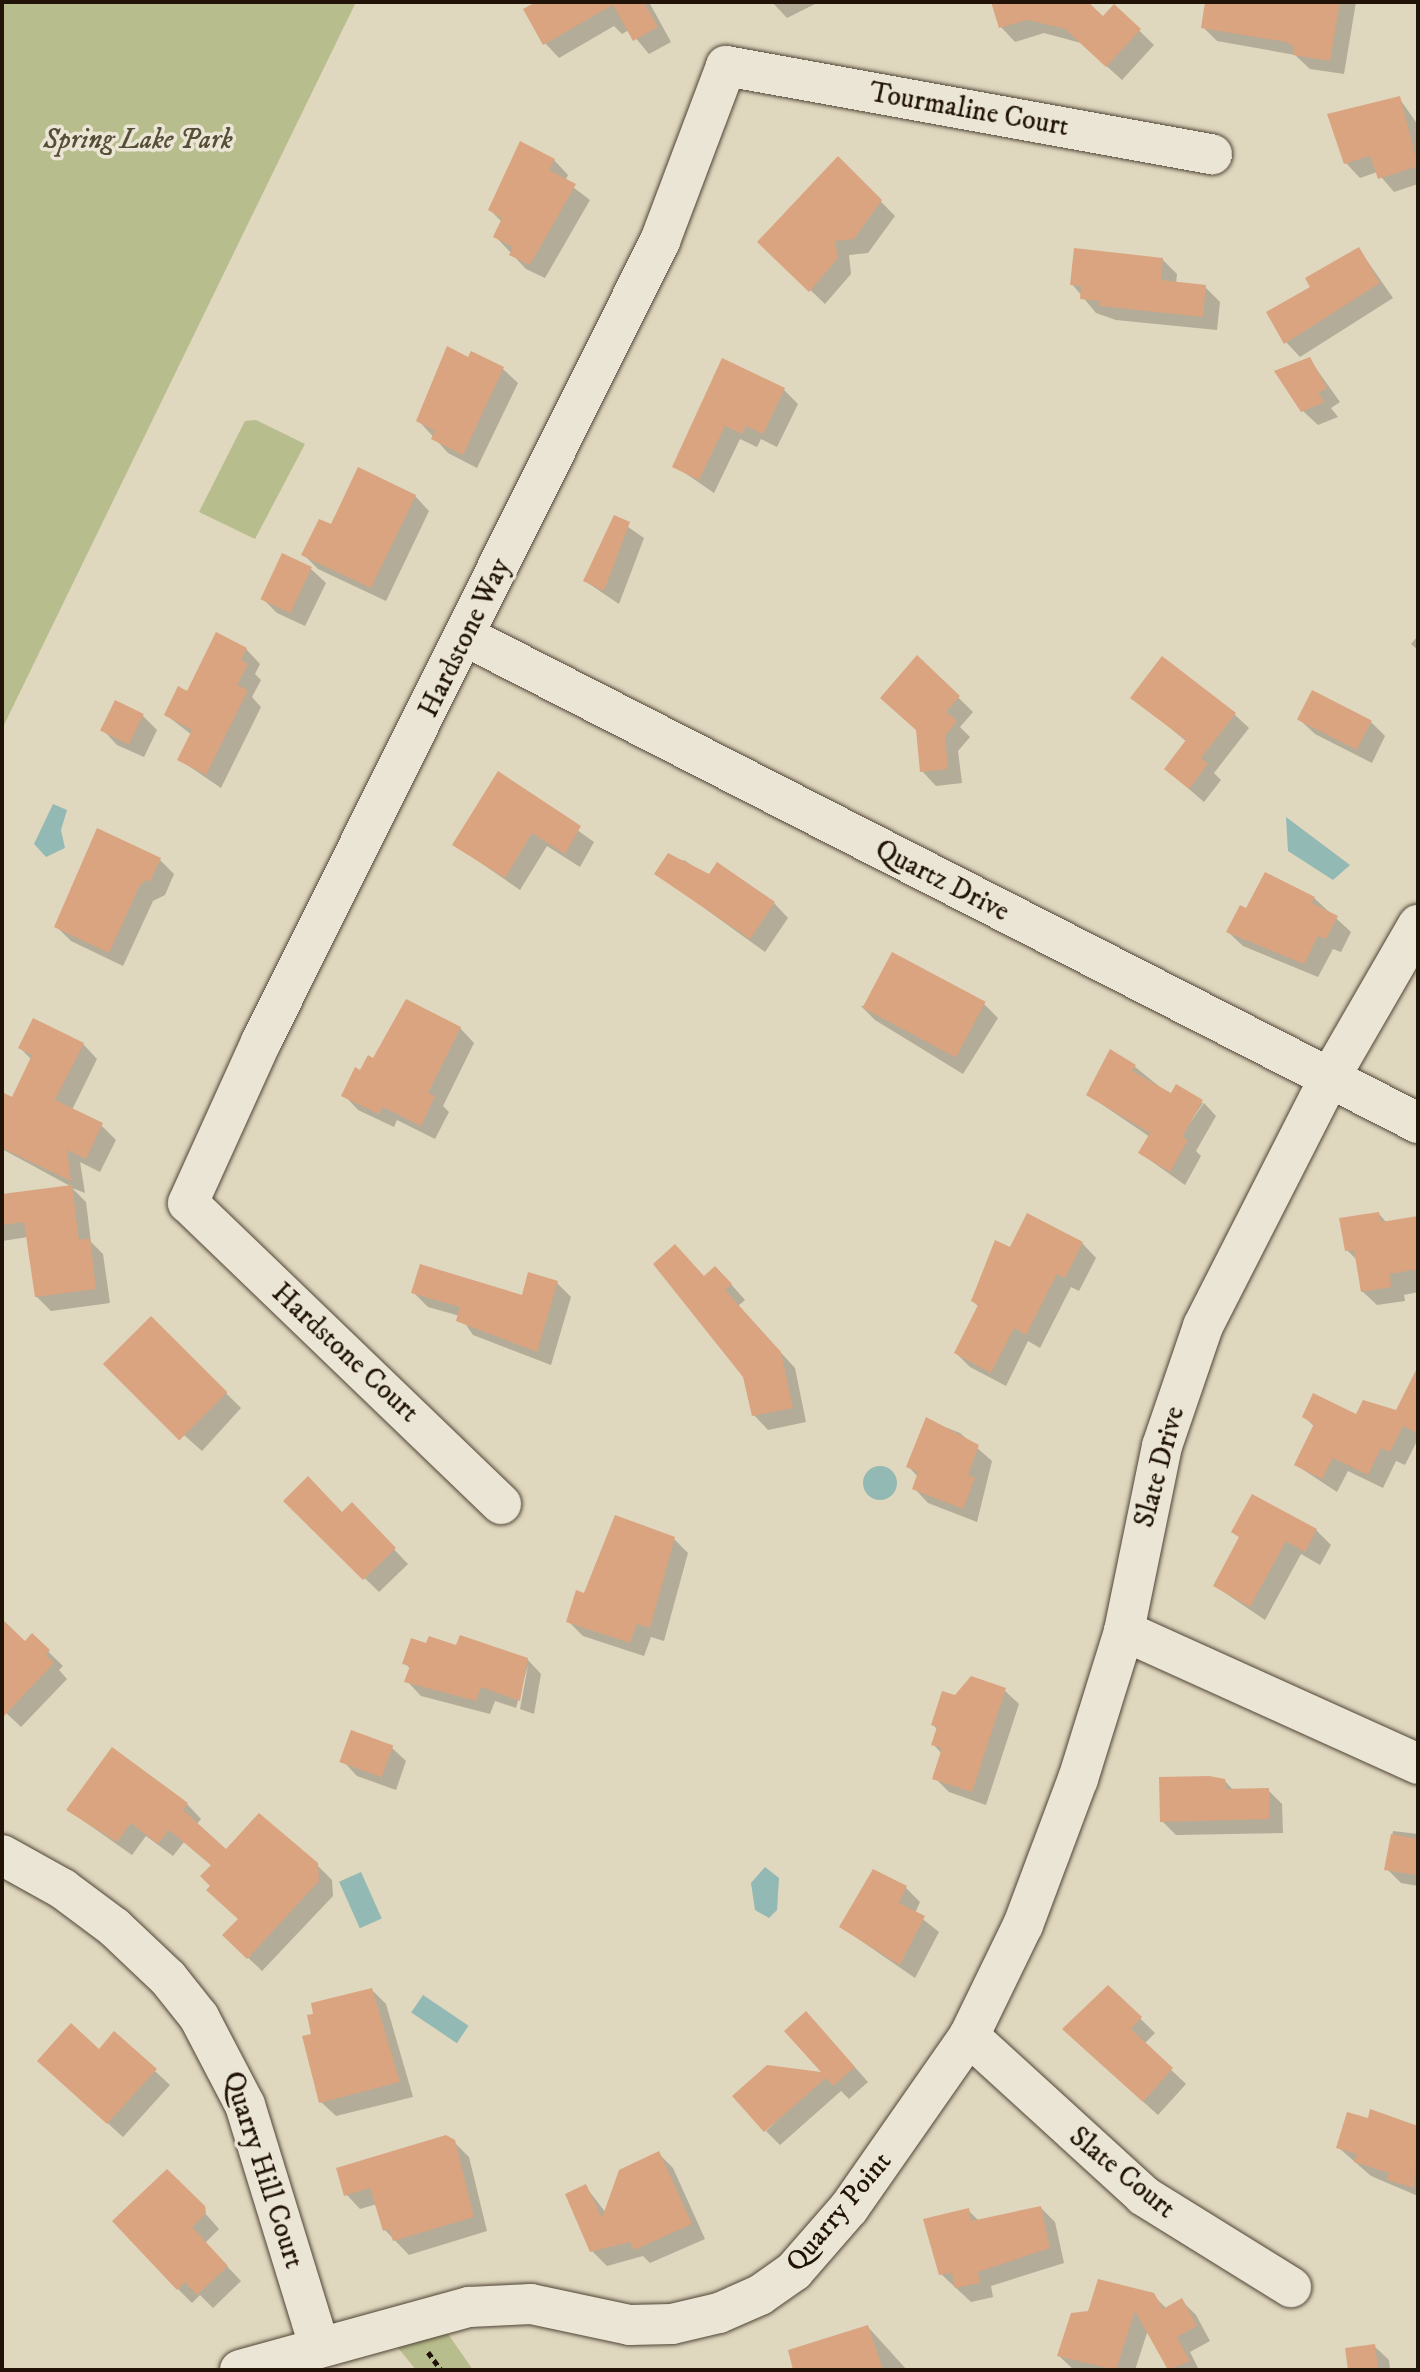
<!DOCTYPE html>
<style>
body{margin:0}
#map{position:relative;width:1420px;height:2372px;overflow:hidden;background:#dfd7be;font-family:"IM FELL DW Pica",serif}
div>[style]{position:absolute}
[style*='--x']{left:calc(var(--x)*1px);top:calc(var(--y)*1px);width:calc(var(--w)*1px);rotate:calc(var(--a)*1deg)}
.green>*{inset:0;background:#b8bd8d}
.water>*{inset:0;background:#93b9b4;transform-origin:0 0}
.round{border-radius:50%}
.shadow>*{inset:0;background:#0003}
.building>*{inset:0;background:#daa481;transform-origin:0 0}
.path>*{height:5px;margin-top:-2.5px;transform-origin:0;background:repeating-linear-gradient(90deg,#221308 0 6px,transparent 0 10px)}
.roads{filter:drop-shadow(0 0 2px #514436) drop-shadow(0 0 2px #514436)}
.minor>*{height:40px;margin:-20px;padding:0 20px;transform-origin:20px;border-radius:20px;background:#eae5d5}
span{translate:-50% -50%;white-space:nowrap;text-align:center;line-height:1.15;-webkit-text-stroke:7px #eae5d5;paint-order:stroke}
.street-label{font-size:28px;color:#221308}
.park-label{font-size:28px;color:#564e37;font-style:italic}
.frame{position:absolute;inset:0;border:4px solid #221308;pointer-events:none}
</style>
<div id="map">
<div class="green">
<i style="clip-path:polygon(2px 2px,356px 2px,2px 729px)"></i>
<i style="clip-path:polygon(256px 420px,305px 444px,255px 539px,199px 512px,245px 421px)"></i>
<i style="clip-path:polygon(446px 2331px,473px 2370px,416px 2370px,395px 2344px)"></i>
</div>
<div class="water">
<i style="clip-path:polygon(53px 804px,67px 810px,61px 830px,65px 848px,46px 857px,34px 844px)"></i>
<i style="clip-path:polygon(1286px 817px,1350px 865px,1333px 880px,1288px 851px)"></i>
<i class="round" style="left:863px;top:1466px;width:34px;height:34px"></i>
<i style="clip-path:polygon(765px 1867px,779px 1878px,777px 1910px,769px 1918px,755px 1910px,751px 1883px)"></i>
<i style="left:361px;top:1872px;width:51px;height:24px;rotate:66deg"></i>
<i style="left:423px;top:1995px;width:55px;height:21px;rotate:34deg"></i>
</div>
<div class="shadow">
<i style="clip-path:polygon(539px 2px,649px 2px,671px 42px,649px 54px,629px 30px,622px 34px,614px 26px,559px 58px,545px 43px)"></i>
<i style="clip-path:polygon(772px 2px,819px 2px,787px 18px)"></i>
<i style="clip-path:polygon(1013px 2px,1082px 2px,1103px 19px,1115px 7px,1154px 45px,1122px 80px,1081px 43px,1044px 33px,1015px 42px,1001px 27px)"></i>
<i style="clip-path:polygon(1207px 2px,1356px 2px,1344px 74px,1310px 69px,1295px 55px,1217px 41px,1203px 27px)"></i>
<i style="clip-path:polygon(1399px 98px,1418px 125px,1418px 184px,1394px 192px,1377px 172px,1360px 178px,1346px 163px,1330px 115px)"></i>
<i style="clip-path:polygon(838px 158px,895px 216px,868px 253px,849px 255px,851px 274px,825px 304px,760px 242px)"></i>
<i style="clip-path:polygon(554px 160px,568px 175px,565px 181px,590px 200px,545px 278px,526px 269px,495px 236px,502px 222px,490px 210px)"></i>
<i style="clip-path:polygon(1359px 249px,1393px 298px,1300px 357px,1286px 342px,1313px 288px)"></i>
<i style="clip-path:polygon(1162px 259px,1177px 274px,1176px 284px,1205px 287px,1220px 302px,1217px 330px,1116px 320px,1096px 313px,1072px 284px)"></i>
<i style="clip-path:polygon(469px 360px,503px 369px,518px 383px,477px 468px,448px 453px,418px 420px)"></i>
<i style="clip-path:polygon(723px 360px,784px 390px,798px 404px,777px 447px,761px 439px,757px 447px,740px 439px,714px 493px,675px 466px)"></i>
<i style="clip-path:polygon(1310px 360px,1340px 402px,1331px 408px,1338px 417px,1318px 425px,1303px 411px)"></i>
<i style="clip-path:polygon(415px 496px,429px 511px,386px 601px,318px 569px,303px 554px,332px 527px)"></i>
<i style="clip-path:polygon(615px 518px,644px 538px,619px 604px,585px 581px)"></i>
<i style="clip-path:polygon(283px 556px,311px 569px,326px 583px,305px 626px,277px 613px,262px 598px)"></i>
<i style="clip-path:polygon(1418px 636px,1418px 650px,1411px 644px)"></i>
<i style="clip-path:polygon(246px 649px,260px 664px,255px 674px,261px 680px,252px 697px,261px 707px,221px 788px,180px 760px,192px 735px,166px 715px)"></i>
<i style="clip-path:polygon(918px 658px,973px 712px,960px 727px,970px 737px,958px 751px,962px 783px,936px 786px,922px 771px)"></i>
<i style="clip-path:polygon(1133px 697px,1234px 714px,1249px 728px,1214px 773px,1221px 780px,1204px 802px,1166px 769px,1187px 742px)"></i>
<i style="clip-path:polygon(143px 716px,157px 730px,144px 757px,117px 745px,103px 730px)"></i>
<i style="clip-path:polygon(1300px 720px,1371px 722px,1385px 736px,1372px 763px,1315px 734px)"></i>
<i style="clip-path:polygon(498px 774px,594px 842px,580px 867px,547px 846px,520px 890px,455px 845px)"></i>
<i style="clip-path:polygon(160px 860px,174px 874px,165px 895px,153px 901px,123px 966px,71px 941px,56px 926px)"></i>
<i style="clip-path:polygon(684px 860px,709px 877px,774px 903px,788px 918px,765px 952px,657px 874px)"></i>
<i style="clip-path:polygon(1314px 898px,1351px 932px,1341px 952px,1333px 949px,1318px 977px,1243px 946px,1228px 932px,1247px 910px)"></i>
<i style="clip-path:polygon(984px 1004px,998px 1018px,963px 1074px,875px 1020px,861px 1006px)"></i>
<i style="clip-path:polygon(460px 1028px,474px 1043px,443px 1106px,449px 1112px,435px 1139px,397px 1120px,394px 1127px,358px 1110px,344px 1095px,374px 1060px)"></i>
<i style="clip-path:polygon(83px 1044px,97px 1059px,72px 1110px,101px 1125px,116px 1140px,100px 1172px,80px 1162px,85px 1193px,72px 1188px,86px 1202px,91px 1242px,103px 1254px,110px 1303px,51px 1311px,36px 1296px,28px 1237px,2px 1241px,2px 1196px,72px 1187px,2px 1149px,2px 1094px,13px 1099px,32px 1060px,20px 1048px)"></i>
<i style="clip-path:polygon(1134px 1066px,1171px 1096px,1203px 1103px,1175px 1144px,1204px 1103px,1216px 1116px,1196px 1151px,1201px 1156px,1185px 1185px,1140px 1153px,1150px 1137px,1088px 1095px)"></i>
<i style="clip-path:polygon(1379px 1214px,1387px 1223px,1418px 1218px,1418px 1292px,1404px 1295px,1405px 1301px,1377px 1305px,1362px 1291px,1358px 1261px,1347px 1250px)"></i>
<i style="clip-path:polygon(1082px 1243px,1096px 1258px,1079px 1291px,1071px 1287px,1040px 1348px,1028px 1341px,1006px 1386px,970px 1367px,956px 1353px,979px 1307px,973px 1301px,1011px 1249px)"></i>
<i style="clip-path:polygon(705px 1278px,730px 1283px,745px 1300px,738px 1306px,795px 1368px,806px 1422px,768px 1430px,754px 1415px,745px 1376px)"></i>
<i style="clip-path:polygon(557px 1283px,571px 1297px,551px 1365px,473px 1335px,460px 1316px,428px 1307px,413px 1292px,524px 1297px)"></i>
<i style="clip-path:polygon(151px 1319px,241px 1408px,202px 1451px,122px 1380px)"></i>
<i style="clip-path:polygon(1418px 1407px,1418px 1439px,1405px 1465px,1396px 1461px,1383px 1488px,1348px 1471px,1337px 1492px,1296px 1465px,1315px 1427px,1304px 1417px,1357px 1416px)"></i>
<i style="clip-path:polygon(927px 1420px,960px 1433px,992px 1461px,977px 1522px,928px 1503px,914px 1488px,918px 1477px,908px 1466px)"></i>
<i style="clip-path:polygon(286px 1501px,366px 1520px,408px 1564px,379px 1592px)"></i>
<i style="clip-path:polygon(1316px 1530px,1331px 1545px,1320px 1565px,1301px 1554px,1265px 1620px,1215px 1586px,1241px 1539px,1234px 1532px)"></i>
<i style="clip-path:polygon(674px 1539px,688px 1553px,664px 1641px,651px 1637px,644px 1656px,583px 1636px,568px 1621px,586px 1596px)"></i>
<i style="clip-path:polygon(2px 1621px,25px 1644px,32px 1636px,63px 1666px,59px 1670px,67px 1679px,21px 1727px,2px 1709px)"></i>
<i style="clip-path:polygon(428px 1646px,527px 1659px,541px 1674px,534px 1714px,520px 1709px,528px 1665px,516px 1708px,495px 1701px,490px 1714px,421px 1696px,407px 1681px,411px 1669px,404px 1663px)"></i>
<i style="clip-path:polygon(1004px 1690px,1019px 1704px,986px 1805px,949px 1792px,935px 1778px,942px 1754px,933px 1744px,938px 1730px,933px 1725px,956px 1697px)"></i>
<i style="clip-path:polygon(391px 1747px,406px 1761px,396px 1790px,357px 1776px,343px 1761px)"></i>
<i style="clip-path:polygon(112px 1750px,187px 1804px,201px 1819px,196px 1825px,226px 1852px,317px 1865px,332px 1880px,333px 1896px,262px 1971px,239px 1949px,240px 1919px,213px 1886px,212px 1866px,184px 1842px,173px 1856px,146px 1836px,132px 1855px,68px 1810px)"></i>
<i style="clip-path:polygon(1225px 1781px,1234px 1791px,1268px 1790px,1282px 1804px,1283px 1833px,1176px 1835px,1162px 1821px)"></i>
<i style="clip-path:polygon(1393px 1831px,1418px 1834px,1418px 1886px,1401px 1883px,1387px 1869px)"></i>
<i style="clip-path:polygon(906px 1888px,920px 1902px,915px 1913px,939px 1932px,915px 1978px,841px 1927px)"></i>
<i style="clip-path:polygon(1108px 1987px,1155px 2033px,1144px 2044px,1186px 2084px,1158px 2115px,1079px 2044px)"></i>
<i style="clip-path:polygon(372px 1990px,386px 2004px,413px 2097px,336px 2116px,321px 2102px,314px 2035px)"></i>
<i style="clip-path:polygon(820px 2028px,868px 2082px,849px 2099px,841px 2091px,780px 2145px,766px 2131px,826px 2074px)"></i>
<i style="clip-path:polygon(115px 2034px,170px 2085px,123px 2137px,54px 2075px,99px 2051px)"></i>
<i style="clip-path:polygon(1392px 2118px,1418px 2128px,1418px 2196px,1371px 2176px,1339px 2148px,1369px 2120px)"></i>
<i style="clip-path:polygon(454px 2142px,469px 2157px,487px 2231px,409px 2255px,385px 2230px,377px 2204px,360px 2209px,346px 2194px)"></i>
<i style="clip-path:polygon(659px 2154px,673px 2168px,705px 2239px,650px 2263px,643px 2256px,607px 2266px,592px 2251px,586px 2187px,606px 2213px)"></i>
<i style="clip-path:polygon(181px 2186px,219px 2229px,205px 2243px,241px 2281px,213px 2308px,200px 2295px,192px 2303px,178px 2289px)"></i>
<i style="clip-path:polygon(1041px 2208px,1055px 2222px,1064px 2263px,991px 2286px,993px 2297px,971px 2302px,941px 2274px,968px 2210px,979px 2221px)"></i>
<i style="clip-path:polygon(1153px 2295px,1167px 2309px,1182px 2301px,1196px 2315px,1210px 2341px,1190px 2352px,1199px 2370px,1170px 2370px,1148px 2330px,1135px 2370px,1074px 2370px,1059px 2356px)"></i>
<i style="clip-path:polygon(868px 2327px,907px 2370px,795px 2370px)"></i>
<i style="clip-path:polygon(1374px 2346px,1389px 2360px,1390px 2370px,1350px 2370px)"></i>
</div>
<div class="building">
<i style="clip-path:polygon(536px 2px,644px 2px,658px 27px,633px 41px,613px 5px,543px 45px,523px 9px)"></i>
<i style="clip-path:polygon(991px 2px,1088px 2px,1103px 16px,1114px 4px,1141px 29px,1106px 67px,1065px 29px,1028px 20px,999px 28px)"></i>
<i style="clip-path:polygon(1205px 2px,1340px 2px,1330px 61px,1293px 55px,1294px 47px,1286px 42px,1201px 28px)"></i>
<i style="clip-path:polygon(1400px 96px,1418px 166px,1378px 179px,1370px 156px,1344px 164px,1327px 114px)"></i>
<i style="clip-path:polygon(520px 141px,555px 159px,549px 170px,576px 184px,530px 265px,509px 255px,513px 247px,493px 237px,502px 218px,488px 210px)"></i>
<i style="clip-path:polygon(838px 156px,882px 200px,854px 239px,835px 241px,838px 258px,809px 292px,757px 242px)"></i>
<i style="clip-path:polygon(1359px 247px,1380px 283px,1284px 344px,1266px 312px,1310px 287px,1305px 278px)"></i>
<i style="clip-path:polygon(1074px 248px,1163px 258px,1161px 280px,1206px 285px,1203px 317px,1100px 306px,1100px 301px,1080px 299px,1081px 286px,1070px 285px)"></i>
<i style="clip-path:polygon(447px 346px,468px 357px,471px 351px,504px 367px,463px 455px,431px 439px,435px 431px,416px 421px)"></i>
<i style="clip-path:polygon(1310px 357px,1327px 388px,1318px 393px,1325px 402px,1301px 412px,1274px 371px)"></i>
<i style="clip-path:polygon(722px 358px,785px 388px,763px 434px,746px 426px,742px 434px,725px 426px,699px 480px,672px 467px)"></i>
<i style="clip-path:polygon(358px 467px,416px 495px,371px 588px,301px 555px,319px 519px,331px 524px)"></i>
<i style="clip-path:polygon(614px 515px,630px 522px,604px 591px,583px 581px)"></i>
<i style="left:282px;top:553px;width:33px;height:51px;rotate:25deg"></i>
<i style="clip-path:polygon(216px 632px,247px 648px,241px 660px,248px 664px,237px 685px,248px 690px,206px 775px,177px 760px,192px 730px,164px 715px,178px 686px,187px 691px)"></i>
<i style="clip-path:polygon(917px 655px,960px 696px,946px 712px,957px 721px,945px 736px,948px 769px,920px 772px,916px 730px,880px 698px)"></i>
<i style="clip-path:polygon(1162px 656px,1236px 713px,1201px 758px,1208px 764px,1189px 789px,1164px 769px,1186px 740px,1130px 698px)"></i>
<i style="left:1312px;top:690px;width:67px;height:33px;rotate:27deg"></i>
<i style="left:115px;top:700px;width:32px;height:34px;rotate:26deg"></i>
<i style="clip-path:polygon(498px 771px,581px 826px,565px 854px,532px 833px,505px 878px,452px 845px)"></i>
<i style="clip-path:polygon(97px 828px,161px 858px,150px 882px,145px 880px,139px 887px,109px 953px,54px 927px)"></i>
<i style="clip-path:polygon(668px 853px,709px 874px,717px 862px,775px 902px,750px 939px,654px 874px)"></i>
<i style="clip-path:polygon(1265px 872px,1315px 897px,1312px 903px,1338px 916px,1326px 939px,1318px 936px,1304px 964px,1226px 932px,1240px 905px,1246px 908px)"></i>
<i style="left:892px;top:952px;width:106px;height:63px;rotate:28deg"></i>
<i style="clip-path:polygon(406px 999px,461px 1027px,428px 1093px,435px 1096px,421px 1126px,383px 1107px,379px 1114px,341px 1096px,355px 1067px,360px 1070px,368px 1055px,373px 1058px)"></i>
<i style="clip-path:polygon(33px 1018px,84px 1043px,55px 1100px,103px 1123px,86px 1159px,67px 1150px,71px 1181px,2px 1148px,2px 1092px,12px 1097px,32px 1055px,18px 1048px)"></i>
<i style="clip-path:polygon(1110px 1049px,1136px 1065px,1132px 1071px,1171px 1093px,1176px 1084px,1203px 1100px,1182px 1137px,1188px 1140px,1170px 1172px,1138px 1153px,1150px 1133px,1086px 1095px)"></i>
<i style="clip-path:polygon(72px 1185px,79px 1240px,90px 1238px,96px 1289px,35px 1297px,24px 1222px,2px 1225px,2px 1194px)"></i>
<i style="clip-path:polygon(1379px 1212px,1381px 1222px,1418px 1216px,1418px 1269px,1390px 1274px,1391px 1287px,1361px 1292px,1354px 1250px,1345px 1251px,1339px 1218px)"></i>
<i style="clip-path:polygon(1027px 1213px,1083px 1242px,1065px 1278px,1057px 1274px,1026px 1335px,1014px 1328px,991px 1373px,954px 1353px,978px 1305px,971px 1301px,995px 1240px,1010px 1247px)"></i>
<i style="clip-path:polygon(675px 1244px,704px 1276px,715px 1266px,732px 1284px,725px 1290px,781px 1352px,793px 1408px,752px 1416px,743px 1377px,653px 1264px)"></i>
<i style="clip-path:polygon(420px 1264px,522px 1295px,528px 1272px,558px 1281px,537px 1352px,456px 1321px,460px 1307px,411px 1293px)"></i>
<i style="left:151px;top:1316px;width:108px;height:68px;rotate:45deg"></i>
<i style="clip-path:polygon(1418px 1366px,1418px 1434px,1403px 1426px,1390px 1452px,1381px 1448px,1368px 1475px,1333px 1458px,1322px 1479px,1294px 1465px,1314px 1424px,1302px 1417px,1313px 1393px,1356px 1414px,1363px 1400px,1396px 1410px)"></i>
<i style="clip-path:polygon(926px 1417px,979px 1445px,968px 1475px,975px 1478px,963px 1509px,912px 1489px,918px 1472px,906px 1467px)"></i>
<i style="clip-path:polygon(308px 1476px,342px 1512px,352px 1502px,396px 1548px,363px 1580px,283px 1501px)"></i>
<i style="clip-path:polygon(1252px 1494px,1317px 1529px,1305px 1552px,1286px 1541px,1250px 1607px,1213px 1586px,1239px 1537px,1231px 1532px)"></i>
<i style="clip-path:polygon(615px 1515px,675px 1537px,650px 1628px,637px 1624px,630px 1643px,566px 1622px,576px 1590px,584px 1593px)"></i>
<i style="clip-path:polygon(2px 1619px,25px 1641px,32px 1633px,50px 1650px,46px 1655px,54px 1663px,2px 1718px)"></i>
<i style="clip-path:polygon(460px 1635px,528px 1658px,520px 1701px,481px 1687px,476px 1701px,404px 1682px,410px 1666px,402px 1664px,411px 1638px,426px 1643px,429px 1636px,456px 1645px)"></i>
<i style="clip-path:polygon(971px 1676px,1006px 1688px,972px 1792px,932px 1779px,942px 1748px,931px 1745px,937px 1727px,931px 1725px,942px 1691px,955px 1695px)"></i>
<i style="left:351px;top:1730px;width:45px;height:34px;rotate:20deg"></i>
<i style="clip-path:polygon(112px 1747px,188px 1803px,183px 1810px,226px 1849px,259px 1813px,318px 1863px,319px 1881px,247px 1959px,222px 1935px,238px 1919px,206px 1890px,210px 1886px,200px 1876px,211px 1865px,169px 1830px,158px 1844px,131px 1823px,117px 1842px,66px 1810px)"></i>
<i style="clip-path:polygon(1209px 1776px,1225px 1779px,1226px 1789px,1269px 1788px,1269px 1819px,1160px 1822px,1159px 1777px)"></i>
<i style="clip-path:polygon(1391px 1834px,1418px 1839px,1418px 1875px,1384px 1870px)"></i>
<i style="clip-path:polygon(873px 1869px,907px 1886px,899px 1903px,925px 1916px,900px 1965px,839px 1927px)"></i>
<i style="clip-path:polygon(1108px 1985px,1142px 2017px,1131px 2029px,1173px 2068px,1143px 2102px,1062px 2029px)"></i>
<i style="clip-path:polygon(372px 1988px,400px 2082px,319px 2103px,302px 2036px,311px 2034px,307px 2015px,313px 2014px,311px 2003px)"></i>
<i style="clip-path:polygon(806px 2011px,855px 2067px,833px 2086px,826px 2078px,764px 2132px,732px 2096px,767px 2065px,821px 2072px,784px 2031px)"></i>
<i style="clip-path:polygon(71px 2023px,99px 2049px,114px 2031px,157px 2069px,107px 2124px,37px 2061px)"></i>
<i style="clip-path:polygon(1370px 2109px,1418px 2126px,1414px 2188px,1387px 2180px,1389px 2173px,1354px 2162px,1357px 2154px,1336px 2148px,1347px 2112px,1368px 2118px)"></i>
<i style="clip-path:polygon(446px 2135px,455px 2140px,474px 2217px,393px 2241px,389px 2229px,383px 2231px,370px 2188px,344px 2196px,336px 2168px)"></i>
<i style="clip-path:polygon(659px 2151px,692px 2224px,634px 2250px,630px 2242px,590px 2252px,565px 2194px,586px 2184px,602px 2218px,619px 2170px)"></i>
<i style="clip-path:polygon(167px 2169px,205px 2206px,206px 2213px,192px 2227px,228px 2266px,197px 2295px,185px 2282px,177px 2290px,112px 2221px)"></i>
<i style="clip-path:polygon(1041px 2206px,1050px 2248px,978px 2272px,980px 2283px,955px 2288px,952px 2273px,939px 2275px,923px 2219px,969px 2208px,971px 2221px)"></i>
<i style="clip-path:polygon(1098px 2279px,1154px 2293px,1163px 2309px,1182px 2298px,1197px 2326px,1177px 2337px,1190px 2361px,1168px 2370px,1135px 2311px,1116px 2370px,1057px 2356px,1071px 2313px,1088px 2311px)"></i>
<i style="clip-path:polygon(868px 2325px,883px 2370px,793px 2370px,788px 2350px)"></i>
<i style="clip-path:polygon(1375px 2344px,1378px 2370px,1348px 2370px,1345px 2348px)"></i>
</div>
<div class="path">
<i style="--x:428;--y:2352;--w:22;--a:54"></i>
</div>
<div class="roads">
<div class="minor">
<i style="--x:467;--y:637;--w:1068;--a:27.07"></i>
<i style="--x:501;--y:1504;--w:434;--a:-136.1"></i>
<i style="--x:188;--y:1203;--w:177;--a:-65.6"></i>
<i style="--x:261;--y:1042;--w:895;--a:-63.52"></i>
<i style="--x:660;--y:241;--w:187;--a:-69.3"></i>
<i style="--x:726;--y:66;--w:494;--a:10.3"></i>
<i style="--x:1124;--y:1631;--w:323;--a:24.3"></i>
<i style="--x:2;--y:1855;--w:70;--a:29.1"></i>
<i style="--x:63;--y:1889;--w:64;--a:36.7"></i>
<i style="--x:114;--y:1927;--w:74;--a:43.4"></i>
<i style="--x:168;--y:1978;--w:50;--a:51.5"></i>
<i style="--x:199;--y:2017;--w:99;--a:62.4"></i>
<i style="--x:245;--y:2105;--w:252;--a:72.9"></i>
<i style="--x:969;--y:2036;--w:237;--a:42.4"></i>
<i style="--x:1144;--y:2196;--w:173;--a:31.8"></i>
<i style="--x:240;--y:2370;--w:238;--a:-15.4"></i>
<i style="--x:469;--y:2307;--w:62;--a:-2.8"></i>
<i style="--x:531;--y:2304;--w:101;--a:12"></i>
<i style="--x:630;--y:2325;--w:42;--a:-1.4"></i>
<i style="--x:672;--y:2324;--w:48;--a:-13.2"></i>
<i style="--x:719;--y:2313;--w:45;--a:-23.7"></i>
<i style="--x:760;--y:2295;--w:42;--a:-35.2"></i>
<i style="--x:794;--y:2271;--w:84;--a:-48.9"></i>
<i style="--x:849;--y:2208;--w:210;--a:-55.1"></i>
<i style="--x:969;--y:2036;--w:123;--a:-64.1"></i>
<i style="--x:1023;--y:1925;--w:156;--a:-69.4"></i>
<i style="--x:1078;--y:1779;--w:155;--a:-72.7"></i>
<i style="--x:1124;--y:1631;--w:189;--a:-78.4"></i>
<i style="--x:1162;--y:1446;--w:127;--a:-71.1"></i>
<i style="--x:1203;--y:1326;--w:277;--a:-63"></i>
<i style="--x:1329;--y:1079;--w:178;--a:-60"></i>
</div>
</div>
<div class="street-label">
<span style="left:969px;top:110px;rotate:10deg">Tourmaline Court</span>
<span style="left:465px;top:638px;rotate:-64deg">Hardstone Way</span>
<span style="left:942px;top:881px;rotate:27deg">Quartz Drive</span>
<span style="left:345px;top:1353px;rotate:43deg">Hardstone Court</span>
<span style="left:1160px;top:1467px;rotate:-75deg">Slate Drive</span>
<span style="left:263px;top:2170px;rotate:72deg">Quarry Hill Court</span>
<span style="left:1122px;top:2173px;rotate:39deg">Slate Court</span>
<span style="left:839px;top:2212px;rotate:-50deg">Quarry Point</span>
</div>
<div class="park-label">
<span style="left:138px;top:140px">Spring Lake Park</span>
</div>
<div class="frame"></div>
</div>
